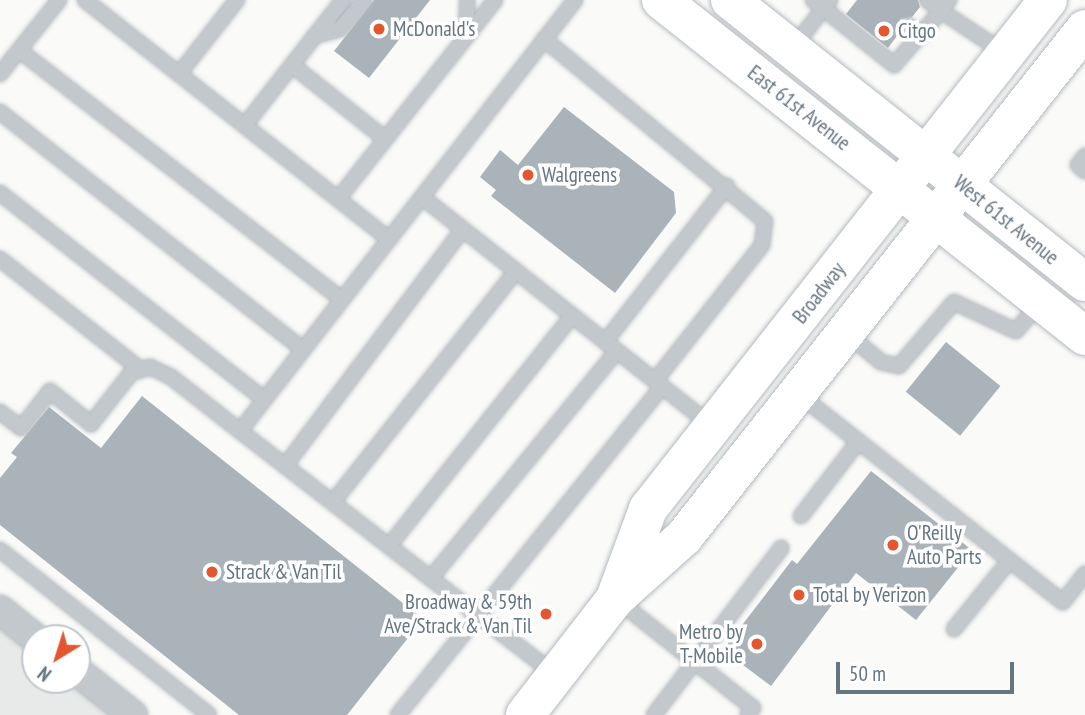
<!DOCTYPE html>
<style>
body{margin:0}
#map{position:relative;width:1085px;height:715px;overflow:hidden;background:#fafaf8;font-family:"PT Sans Narrow",sans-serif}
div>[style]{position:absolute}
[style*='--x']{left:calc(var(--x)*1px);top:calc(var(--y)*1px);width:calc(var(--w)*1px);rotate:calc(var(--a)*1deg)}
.built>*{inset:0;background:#e8e9e9}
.building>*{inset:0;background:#aab3b9;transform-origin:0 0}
.roads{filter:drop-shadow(0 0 2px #b3babf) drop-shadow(0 0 2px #b3babf)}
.lane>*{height:14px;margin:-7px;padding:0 7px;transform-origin:7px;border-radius:7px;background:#c3c8cc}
.street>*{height:28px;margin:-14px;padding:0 14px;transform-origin:14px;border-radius:14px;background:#c3c8cc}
.secondary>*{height:38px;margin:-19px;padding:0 19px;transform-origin:19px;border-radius:19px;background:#fff}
.primary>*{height:38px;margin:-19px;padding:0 19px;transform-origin:19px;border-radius:19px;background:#fff}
.dots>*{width:19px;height:19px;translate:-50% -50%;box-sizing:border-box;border:4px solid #fff;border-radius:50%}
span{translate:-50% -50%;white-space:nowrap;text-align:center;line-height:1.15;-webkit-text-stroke:7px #fff;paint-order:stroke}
.poi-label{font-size:21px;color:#657683}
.left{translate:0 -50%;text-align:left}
.right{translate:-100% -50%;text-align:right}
.street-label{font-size:21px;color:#657683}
.north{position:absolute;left:21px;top:624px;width:70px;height:70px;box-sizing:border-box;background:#fff;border:2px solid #c1c8cd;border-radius:50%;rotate:218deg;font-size:19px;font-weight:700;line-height:28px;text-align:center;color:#657683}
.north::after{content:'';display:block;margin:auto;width:24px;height:32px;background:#e4572e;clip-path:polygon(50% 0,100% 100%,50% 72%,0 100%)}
.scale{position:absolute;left:836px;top:662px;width:178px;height:32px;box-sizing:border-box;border:4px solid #657683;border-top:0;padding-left:9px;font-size:21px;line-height:24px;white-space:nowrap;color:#657683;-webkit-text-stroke:5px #fff;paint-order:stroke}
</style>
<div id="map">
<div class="built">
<i style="clip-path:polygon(0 621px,35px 649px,35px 680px,74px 680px,117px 715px,0 715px)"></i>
</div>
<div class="building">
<i style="clip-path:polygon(374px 0,430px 0,369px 78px,334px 51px)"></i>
<i style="clip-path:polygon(857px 0,918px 0,920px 7px,912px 17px,900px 19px,900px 32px,888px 48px,846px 14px)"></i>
<i style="clip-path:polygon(564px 107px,674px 192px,676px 213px,615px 293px,491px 196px,496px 190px,480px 177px,500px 150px,518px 165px)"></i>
<i style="left:946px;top:342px;width:70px;height:64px;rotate:39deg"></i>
<i style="clip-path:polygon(142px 396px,423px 619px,347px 715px,239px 715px,0 525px,0 478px,17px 457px,11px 453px,49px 407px,101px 448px)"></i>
<i style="clip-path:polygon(871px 471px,972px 550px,916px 620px,856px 573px,771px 686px,723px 650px,792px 560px,797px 564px)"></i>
</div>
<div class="roads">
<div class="lane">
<i style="--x:85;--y:0;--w:387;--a:38.2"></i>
<i style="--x:813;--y:0;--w:104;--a:38.7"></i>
<i style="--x:894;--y:65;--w:72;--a:-49"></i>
<i style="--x:941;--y:11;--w:77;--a:33.3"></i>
<i style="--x:927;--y:0;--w:18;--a:38"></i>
<i style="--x:941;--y:11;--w:14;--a:-54"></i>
<i style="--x:907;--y:25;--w:17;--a:36"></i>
<i style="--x:314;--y:36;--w:27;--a:-15"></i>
<i style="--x:340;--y:29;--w:38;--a:-50"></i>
<i style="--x:466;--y:37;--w:37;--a:-88"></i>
<i style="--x:544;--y:39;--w:286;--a:39.5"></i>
<i style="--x:765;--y:221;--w:24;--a:97"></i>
<i style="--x:762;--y:245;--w:173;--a:128.2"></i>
<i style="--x:792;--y:49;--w:62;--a:-52.2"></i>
<i style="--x:19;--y:50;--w:408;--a:37.7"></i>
<i style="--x:292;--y:65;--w:119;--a:38.5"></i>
<i style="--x:0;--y:74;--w:95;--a:-51.4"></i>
<i style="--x:179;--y:74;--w:94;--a:-51.9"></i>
<i style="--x:0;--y:112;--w:385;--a:38.1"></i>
<i style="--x:245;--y:125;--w:159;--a:-51.9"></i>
<i style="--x:1085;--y:156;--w:11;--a:128"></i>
<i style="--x:1078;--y:165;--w:9;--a:41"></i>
<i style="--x:0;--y:193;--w:335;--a:38"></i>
<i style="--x:422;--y:197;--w:370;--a:38.3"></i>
<i style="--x:338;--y:199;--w:253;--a:-51.7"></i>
<i style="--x:0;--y:259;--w:178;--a:38.2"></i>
<i style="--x:846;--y:333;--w:45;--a:39.6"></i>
<i style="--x:881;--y:362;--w:18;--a:13"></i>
<i style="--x:899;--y:366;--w:84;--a:-49.3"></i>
<i style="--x:954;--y:302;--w:68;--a:25.1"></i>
<i style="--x:1016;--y:331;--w:38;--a:-50"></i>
<i style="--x:605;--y:342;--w:198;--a:-52"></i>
<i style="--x:797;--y:393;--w:338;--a:38.2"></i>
<i style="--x:1063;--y:602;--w:36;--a:-52"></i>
<i style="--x:0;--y:412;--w:26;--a:37"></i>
<i style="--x:21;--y:428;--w:47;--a:-51.9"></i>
<i style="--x:50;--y:391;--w:53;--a:38.8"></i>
<i style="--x:91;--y:424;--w:65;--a:-51.9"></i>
<i style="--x:131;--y:373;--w:20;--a:-18"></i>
<i style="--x:150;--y:367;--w:23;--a:25"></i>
<i style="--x:171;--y:377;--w:88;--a:38"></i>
<i style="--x:240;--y:431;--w:546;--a:-52.14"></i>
<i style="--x:240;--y:431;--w:397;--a:37.7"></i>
<i style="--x:285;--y:466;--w:296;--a:-53.1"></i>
<i style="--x:333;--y:502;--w:295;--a:-51.6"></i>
<i style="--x:801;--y:516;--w:93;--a:-52.4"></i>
<i style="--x:389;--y:546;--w:294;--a:-51.5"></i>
<i style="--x:0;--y:550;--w:266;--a:38.3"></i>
<i style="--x:431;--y:578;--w:293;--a:-50.7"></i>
<i style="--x:616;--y:599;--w:175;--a:38.5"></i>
<i style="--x:753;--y:708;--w:9;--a:126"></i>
<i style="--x:954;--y:629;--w:87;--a:-51"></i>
<i style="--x:398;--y:715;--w:421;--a:-51.2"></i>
<i style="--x:654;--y:715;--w:210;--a:-52.7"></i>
</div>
<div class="street">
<i style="--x:0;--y:610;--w:45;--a:38.7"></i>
<i style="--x:77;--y:671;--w:71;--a:38.2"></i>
</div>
<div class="secondary">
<i style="--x:661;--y:0;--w:541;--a:38.4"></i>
<i style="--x:730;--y:0;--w:453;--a:38.5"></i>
</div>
<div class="primary">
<i style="--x:617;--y:593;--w:90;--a:-69.7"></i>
<i style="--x:648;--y:509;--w:647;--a:-51.84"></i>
<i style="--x:525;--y:715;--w:147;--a:-52.2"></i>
<i style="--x:615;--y:599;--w:93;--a:-41.9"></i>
<i style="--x:684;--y:537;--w:647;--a:-51.71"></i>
</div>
</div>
<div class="dots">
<i style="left:379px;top:29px;background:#e4572e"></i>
<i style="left:884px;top:31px;background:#e4572e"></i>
<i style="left:528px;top:175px;background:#e4572e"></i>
<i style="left:893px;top:545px;background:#e4572e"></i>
<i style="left:212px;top:572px;background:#e4572e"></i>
<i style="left:799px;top:595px;background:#e4572e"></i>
<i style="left:546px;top:614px;background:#e4572e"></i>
<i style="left:757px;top:644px;background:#e4572e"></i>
</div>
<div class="poi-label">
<span class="left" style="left:393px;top:29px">McDonald's</span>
<span class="left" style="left:898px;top:31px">Citgo</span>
<span class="left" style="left:542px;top:175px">Walgreens</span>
<span class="left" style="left:907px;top:545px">O'Reilly<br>Auto Parts</span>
<span class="left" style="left:226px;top:572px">Strack &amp; Van Til</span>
<span class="left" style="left:813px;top:595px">Total by Verizon</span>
<span class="right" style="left:532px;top:614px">Broadway &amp; 59th<br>Ave/Strack &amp; Van Til</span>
<span class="right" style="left:743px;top:644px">Metro by<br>T-Mobile</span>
</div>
<div class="street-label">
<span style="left:799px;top:108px;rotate:38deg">East 61st Avenue</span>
<span style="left:1006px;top:220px;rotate:39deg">West 61st Avenue</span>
<span style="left:819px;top:293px;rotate:-52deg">Broadway</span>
</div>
<div class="north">N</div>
<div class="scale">50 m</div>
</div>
